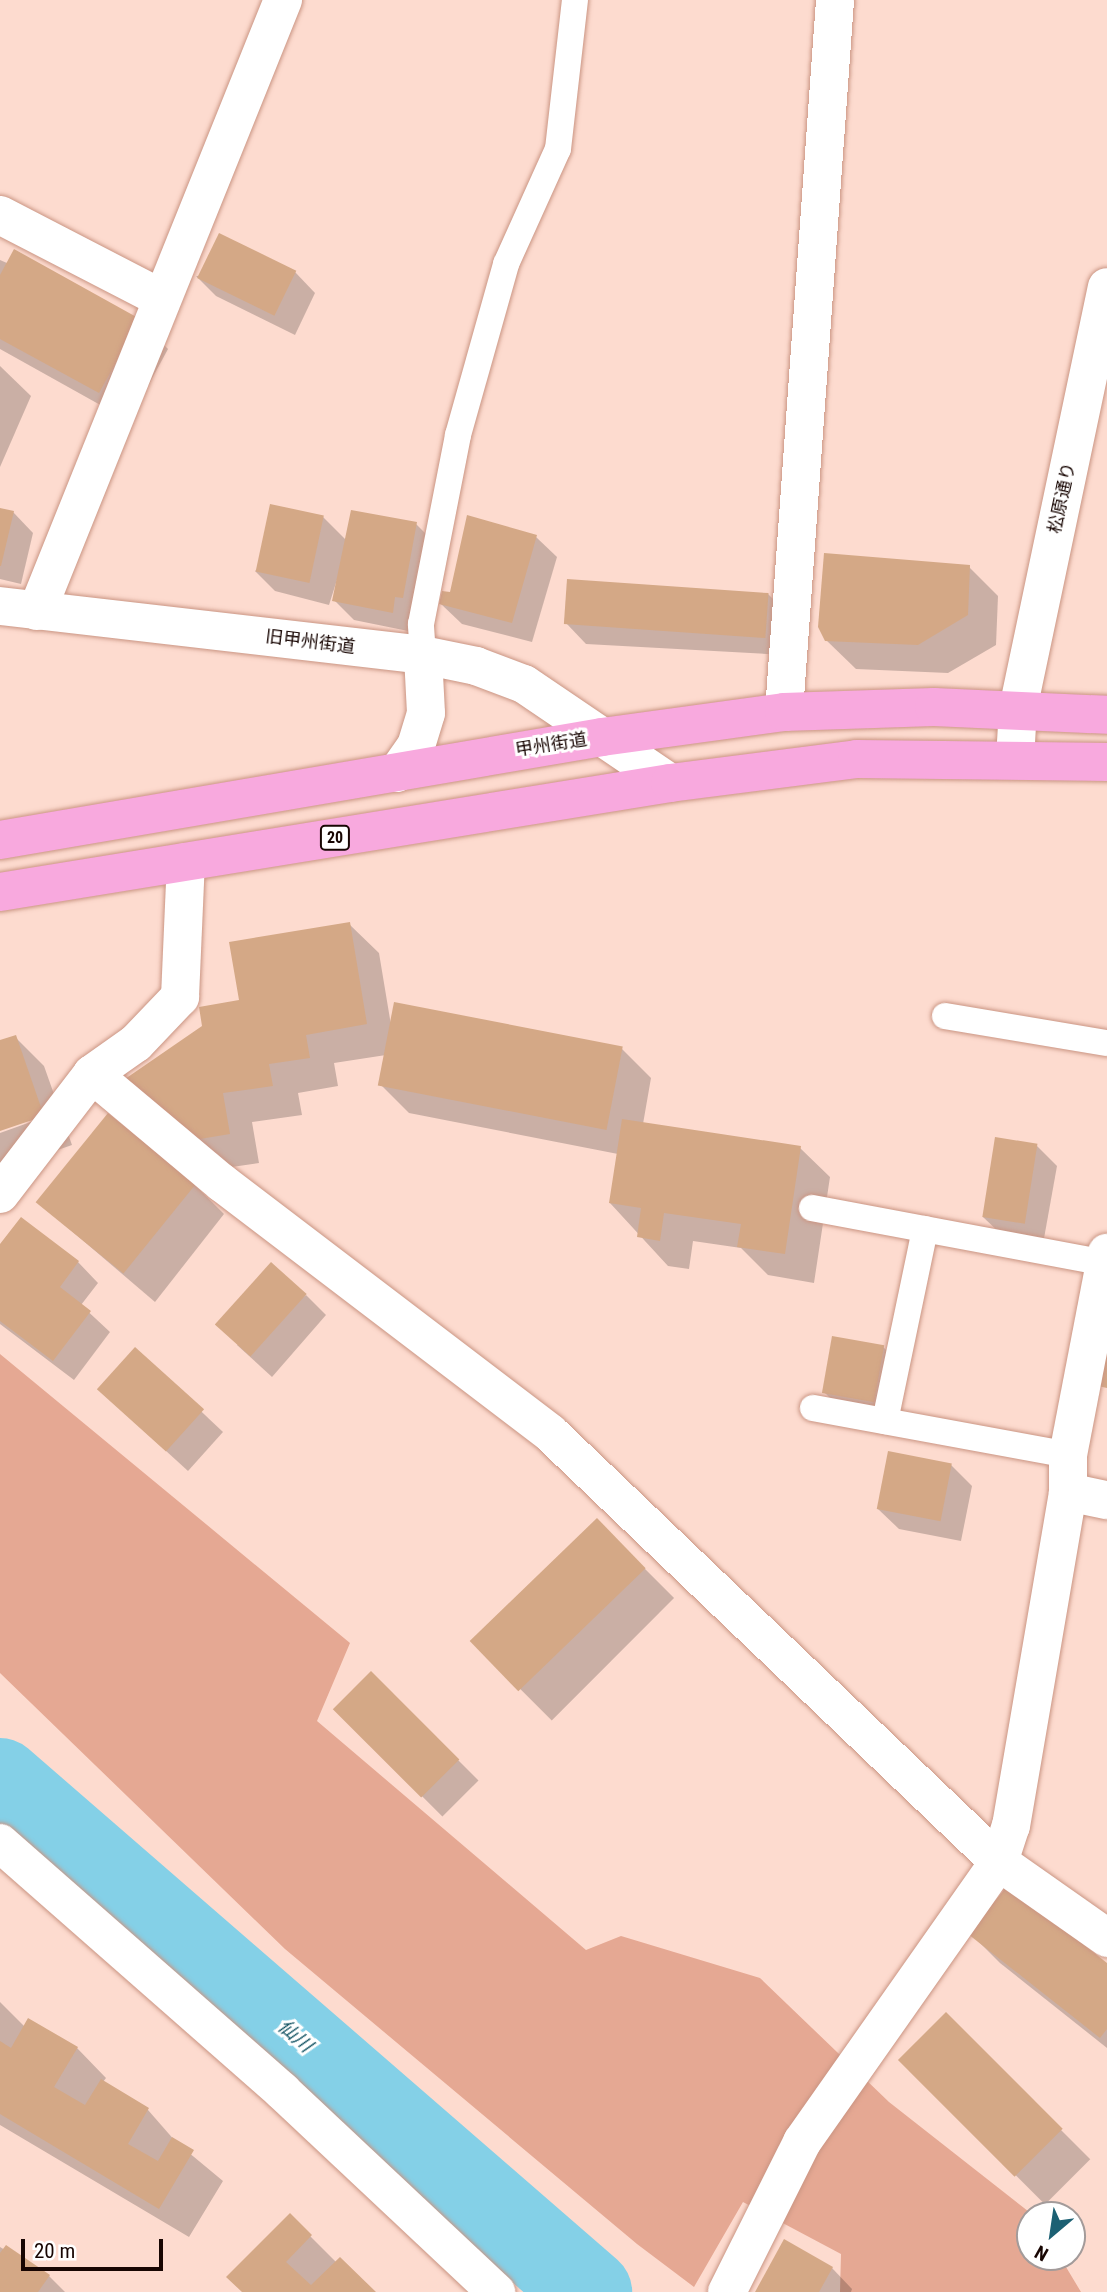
<!DOCTYPE html>
<meta charset="utf-8">
<style>
body{margin:0}
#map{position:relative;width:1107px;height:2292px;overflow:hidden;background:#fddbcf;font-family:"Roboto Condensed","Noto Sans JP",sans-serif}
div>[style]{position:absolute}
[style*='--x']{left:calc(var(--x)*1px);top:calc(var(--y)*1px);width:calc(var(--w)*1px);rotate:calc(var(--a)*1deg)}
.green>*{inset:0;background:#e5a893}
.shadow>*{inset:0;background:#0003;transform-origin:0 0}
.river>*{height:86px;margin:-43px;padding:0 43px;transform-origin:43px;border-radius:43px;background:#84d0e7}
.building>*{inset:0;background:#d4a886;transform-origin:0 0}
.roads{filter:drop-shadow(0 0 2px #ca9583) drop-shadow(0 0 2px #ca9583)}
.lane>*{height:26px;margin:-13px;padding:0 13px;transform-origin:13px;border-radius:13px;background:#fff}
.street>*{height:38px;margin:-19px;padding:0 19px;transform-origin:19px;border-radius:19px;background:#fff}
.secondary>*{height:38px;margin:-19px;padding:0 19px;transform-origin:19px;border-radius:19px;background:#fff}
.highway>*{height:38px;margin:-19px;padding:0 19px;transform-origin:19px;border-radius:19px;background:#f8a9de}
span{translate:-50% -50%;white-space:nowrap;text-align:center;line-height:1.15;-webkit-text-stroke:6px #fff;paint-order:stroke}
.shield-label span{padding:2px 5px;background:#fff;border:2px solid;border-radius:5px;-webkit-text-stroke-width:0}
.shield-label{font-size:16px;color:#180603;font-weight:700}
.street-label{font-size:18px;color:#180603}
.water-label{font-size:19px;color:#0f5060;font-style:italic}
.north{position:absolute;left:1016px;top:2201px;width:70px;height:70px;box-sizing:border-box;background:#fff;border:2px solid #a39b9a;border-radius:50%;rotate:209deg;font-size:19px;font-weight:700;line-height:28px;text-align:center;color:#180603}
.north::after{content:'';display:block;margin:auto;width:24px;height:32px;background:#1c6073;clip-path:polygon(50% 0,100% 100%,50% 72%,0 100%)}
.scale{position:absolute;left:21px;top:2239px;width:142px;height:32px;box-sizing:border-box;border:4px solid #180603;border-top:0;padding-left:9px;font-size:21px;line-height:24px;white-space:nowrap;color:#180603;-webkit-text-stroke:5px #fff;paint-order:stroke}
</style>
<div id="map">
<div class="green">
<i style="clip-path:polygon(0 1354px,350px 1643px,317px 1721px,586px 1950px,621px 1936px,760px 1978px,889px 2102px,1033px 2215px,1030px 2257px,1060px 2257px,1081px 2292px,840px 2292px,841px 2254px,743px 2202px,694px 2287px,637px 2244px,285px 1949px,0 1673px)"></i>
</div>
<div class="shadow">
<i style="clip-path:polygon(0 260px,139px 320px,168px 349px,129px 421px,0 349px)"></i>
<i style="clip-path:polygon(295px 272px,315px 293px,295px 335px,216px 296px,196px 276px)"></i>
<i style="clip-path:polygon(0 366px,31px 396px,0 467px)"></i>
<i style="clip-path:polygon(0 510px,13px 512px,33px 533px,21px 584px,0 579px)"></i>
<i style="clip-path:polygon(323px 517px,346px 540px,416px 524px,436px 544px,413px 632px,354px 620px,334px 600px,341px 567px,329px 605px,275px 591px,255px 571px)"></i>
<i style="clip-path:polygon(536px 537px,557px 557px,532px 642px,462px 624px,441px 604px)"></i>
<i style="clip-path:polygon(969px 567px,998px 596px,996px 645px,948px 673px,856px 669px,826px 640px)"></i>
<i style="clip-path:polygon(768px 594px,789px 615px,787px 655px,586px 644px,566px 623px)"></i>
<i style="clip-path:polygon(349px 924px,379px 953px,391px 1025px,622px 1049px,651px 1078px,643px 1124px,800px 1148px,830px 1177px,814px 1283px,768px 1275px,741px 1248px,693px 1241px,689px 1269px,668px 1266px,610px 1203px,618px 1154px,409px 1113px,380px 1084px,386px 1055px,334px 1063px,338px 1086px,298px 1093px,302px 1115px,252px 1122px,259px 1163px,225px 1168px,156px 1108px,241px 1001px)"></i>
<i style="clip-path:polygon(15px 1037px,44px 1066px,72px 1145px,0 1170px,0 1133px,53px 1114px,0 1129px,0 1042px)"></i>
<i style="clip-path:polygon(1036px 1145px,1057px 1166px,1043px 1244px,1004px 1237px,983px 1217px)"></i>
<i style="clip-path:polygon(195px 1185px,224px 1214px,155px 1302px,39px 1203px)"></i>
<i style="clip-path:polygon(0 1247px,78px 1262px,98px 1283px,81px 1305px,110px 1332px,74px 1380px,0 1324px)"></i>
<i style="clip-path:polygon(306px 1295px,326px 1315px,272px 1377px,237px 1345px)"></i>
<i style="clip-path:polygon(883px 1347px,904px 1367px,894px 1421px,845px 1413px,825px 1393px)"></i>
<i style="clip-path:polygon(135px 1349px,223px 1432px,188px 1471px,120px 1409px)"></i>
<i style="clip-path:polygon(951px 1465px,972px 1486px,961px 1541px,899px 1529px,878px 1509px)"></i>
<i style="left:597px;top:1521px;width:109px;height:173px;rotate:45deg"></i>
<i style="left:371px;top:1673px;width:152px;height:51px;rotate:45deg"></i>
<i style="clip-path:polygon(971px 1934px,1107px 1966px,1107px 2048px,1000px 1963px)"></i>
<i style="clip-path:polygon(0 2002px,25px 2027px,77px 2048px,106px 2078px,103px 2082px,148px 2110px,176px 2142px,223px 2181px,189px 2237px,0 2125px)"></i>
<i style="left:946px;top:2015px;width:204px;height:64px;rotate:45deg"></i>
<i style="clip-path:polygon(290px 2216px,337px 2263px,373px 2292px,244px 2292px)"></i>
<i style="clip-path:polygon(0 2247px,49px 2276px,65px 2292px,0 2292px)"></i>
<i style="clip-path:polygon(832px 2268px,852px 2289px,851px 2292px,757px 2292px)"></i>
</div>
<div class="river">
<i style="--x:0;--y:1781;--w:780;--a:40.94"></i>
</div>
<div class="building">
<i style="left:219px;top:233px;width:86px;height:50px;rotate:26deg"></i>
<i style="clip-path:polygon(14px 249px,140px 319px,99px 393px,0 339px,0 275px)"></i>
<i style="left:270px;top:504px;width:55px;height:69px;rotate:12deg"></i>
<i style="clip-path:polygon(0 508px,14px 511px,1px 566px,0 566px)"></i>
<i style="clip-path:polygon(351px 510px,417px 522px,403px 598px,395px 597px,393px 613px,332px 601px)"></i>
<i style="clip-path:polygon(467px 515px,537px 535px,512px 623px,439px 604px,442px 591px,450px 592px)"></i>
<i style="clip-path:polygon(824px 553px,970px 565px,968px 615px,918px 645px,825px 641px,818px 627px)"></i>
<i style="left:567px;top:579px;width:202px;height:45px;rotate:4deg"></i>
<i style="clip-path:polygon(350px 922px,367px 1024px,306px 1035px,310px 1058px,269px 1064px,273px 1086px,223px 1093px,230px 1134px,194px 1140px,125px 1079px,202px 1026px,199px 1007px,239px 1000px,229px 942px)"></i>
<i style="left:394px;top:1002px;width:233px;height:85px;rotate:11deg"></i>
<i style="clip-path:polygon(16px 1035px,44px 1116px,0 1131px,0 1040px)"></i>
<i style="left:108px;top:1113px;width:113px;height:115px;rotate:39deg"></i>
<i style="clip-path:polygon(622px 1119px,801px 1146px,785px 1254px,737px 1247px,741px 1224px,664px 1213px,660px 1241px,637px 1237px,641px 1208px,609px 1203px)"></i>
<i style="left:995px;top:1137px;width:43px;height:81px;rotate:9deg"></i>
<i style="clip-path:polygon(21px 1217px,79px 1261px,60px 1287px,91px 1311px,53px 1361px,0 1321px,0 1244px)"></i>
<i style="left:271px;top:1262px;width:48px;height:84px;rotate:42deg"></i>
<i style="left:832px;top:1336px;width:53px;height:58px;rotate:10deg"></i>
<i style="left:135px;top:1347px;width:93px;height:57px;rotate:42deg"></i>
<i style="clip-path:polygon(1107px 1353px,1107px 1388px,1098px 1386px)"></i>
<i style="left:888px;top:1451px;width:65px;height:59px;rotate:11deg"></i>
<i style="left:597px;top:1518px;width:70px;height:177px;rotate:46deg"></i>
<i style="left:371px;top:1671px;width:125px;height:54px;rotate:45deg"></i>
<i style="clip-path:polygon(1008px 1885px,1107px 1963px,1107px 2029px,1100px 2038px,968px 1934px)"></i>
<i style="left:946px;top:2012px;width:165px;height:68px;rotate:45deg"></i>
<i style="clip-path:polygon(28px 2018px,78px 2047px,54px 2087px,85px 2105px,101px 2079px,149px 2108px,128px 2144px,158px 2161px,172px 2137px,194px 2150px,159px 2209px,0 2114px,0 2041px,11px 2048px)"></i>
<i style="clip-path:polygon(290px 2213px,312px 2235px,286px 2262px,311px 2285px,340px 2257px,376px 2292px,242px 2292px,226px 2277px)"></i>
<i style="clip-path:polygon(784px 2239px,833px 2267px,819px 2292px,755px 2292px)"></i>
<i style="clip-path:polygon(6px 2245px,50px 2275px,38px 2292px,0 2292px,0 2253px)"></i>
</div>
<div class="roads">
<div class="lane">
<i style="--x:423;--y:655;--w:31;--a:-94"></i>
<i style="--x:421;--y:624;--w:193;--a:-78.9"></i>
<i style="--x:458;--y:435;--w:178;--a:-74.3"></i>
<i style="--x:506;--y:264;--w:126;--a:-65.7"></i>
<i style="--x:558;--y:149;--w:150;--a:-83.5"></i>
<i style="--x:945;--y:1016;--w:164;--a:9.5"></i>
<i style="--x:812;--y:1208;--w:298;--a:10.6"></i>
<i style="--x:813;--y:1408;--w:259;--a:10.4"></i>
<i style="--x:885;--y:1421;--w:196;--a:-78.2"></i>
</div>
<div class="street">
<i style="--x:0;--y:215;--w:181;--a:27.3"></i>
<i style="--x:37;--y:611;--w:659;--a:-68.07"></i>
<i style="--x:784;--y:712;--w:714;--a:-85.9"></i>
<i style="--x:92;--y:1074;--w:170;--a:40"></i>
<i style="--x:222;--y:1183;--w:412;--a:37.3"></i>
<i style="--x:550;--y:1433;--w:621;--a:43.7"></i>
<i style="--x:999;--y:1862;--w:132;--a:35.1"></i>
<i style="--x:0;--y:1194;--w:151;--a:-52.5"></i>
<i style="--x:92;--y:1074;--w:54;--a:-35.2"></i>
<i style="--x:136;--y:1043;--w:64;--a:-46.3"></i>
<i style="--x:180;--y:997;--w:135;--a:-87.5"></i>
<i style="--x:1068;--y:1492;--w:40;--a:12"></i>
<i style="--x:727;--y:2292;--w:168;--a:-63.4"></i>
<i style="--x:802;--y:2142;--w:342;--a:-54.9"></i>
<i style="--x:999;--y:1862;--w:38;--a:-72"></i>
<i style="--x:1011;--y:1826;--w:339;--a:-80.3"></i>
<i style="--x:1068;--y:1492;--w:37;--a:-90"></i>
<i style="--x:1068;--y:1455;--w:206;--a:-79.1"></i>
</div>
<div class="secondary">
<i style="--x:0;--y:606;--w:426;--a:6.6"></i>
<i style="--x:423;--y:655;--w:54;--a:11.7"></i>
<i style="--x:476;--y:666;--w:51;--a:20.6"></i>
<i style="--x:524;--y:684;--w:176;--a:34.1"></i>
<i style="--x:1015;--y:759;--w:50;--a:-86.6"></i>
<i style="--x:1018;--y:709;--w:431;--a:-78.1"></i>
<i style="--x:397;--y:773;--w:33;--a:-55"></i>
<i style="--x:416;--y:746;--w:34;--a:-73"></i>
<i style="--x:426;--y:713;--w:58;--a:-93"></i>
<i style="--x:0;--y:1843;--w:376;--a:41.3"></i>
<i style="--x:282;--y:2091;--w:294;--a:43.2"></i>
</div>
<div class="highway">
<i style="--x:0;--y:840;--w:611;--a:-9.71"></i>
<i style="--x:602;--y:737;--w:184;--a:-7.8"></i>
<i style="--x:784;--y:712;--w:150;--a:-1.9"></i>
<i style="--x:934;--y:707;--w:173;--a:2.6"></i>
<i style="--x:0;--y:892;--w:679;--a:-9.24"></i>
<i style="--x:670;--y:783;--w:189;--a:-7.3"></i>
<i style="--x:857;--y:759;--w:250;--a:0.7"></i>
</div>
</div>
<div class="shield-label">
<span style="left:335px;top:838px">20</span>
</div>
<div class="street-label">
<span style="left:1062px;top:498px;rotate:-78deg">松原通り</span>
<span style="left:310px;top:642px;rotate:7deg">旧甲州街道</span>
<span style="left:551px;top:745px;rotate:-9deg">甲州街道</span>
</div>
<div class="water-label">
<span style="left:295px;top:2036px;rotate:41deg">仙川</span>
</div>
<div class="north">N</div>
<div class="scale">20 m</div>
</div>
